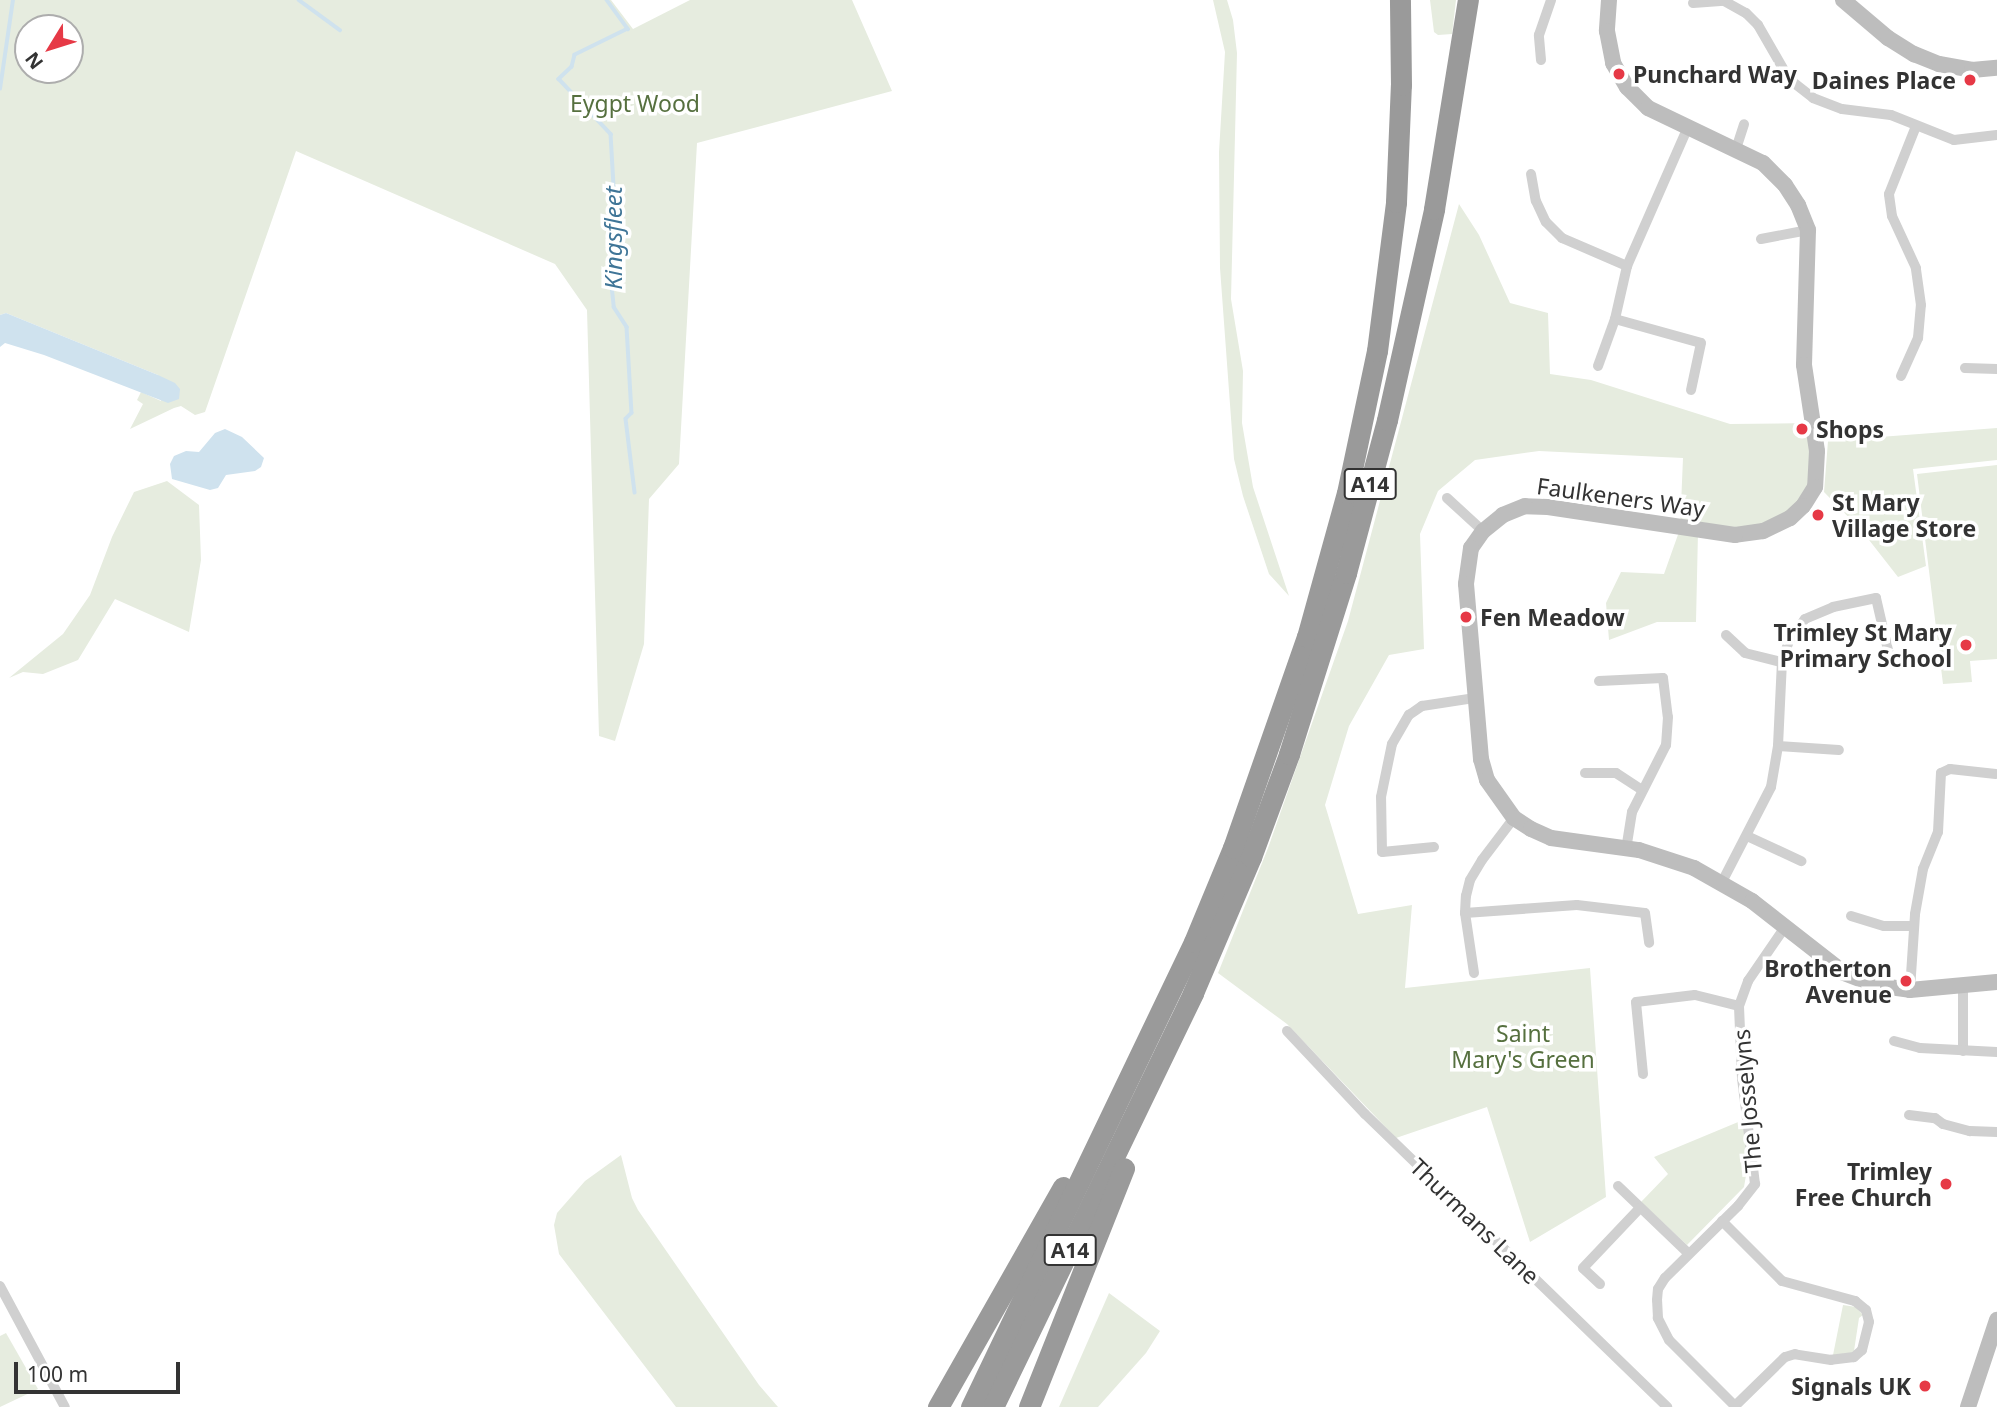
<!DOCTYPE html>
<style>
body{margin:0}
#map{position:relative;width:1997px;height:1407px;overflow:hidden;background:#fff;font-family:"Noto Sans",sans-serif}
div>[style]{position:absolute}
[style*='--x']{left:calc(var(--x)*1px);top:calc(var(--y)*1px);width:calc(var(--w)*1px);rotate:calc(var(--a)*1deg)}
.green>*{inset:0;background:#e6ecdf}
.water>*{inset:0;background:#cfe2ee}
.stream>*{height:3.5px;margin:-1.75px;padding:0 1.75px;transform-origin:1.75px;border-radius:1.75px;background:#cfe2ee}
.street>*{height:10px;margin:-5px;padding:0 5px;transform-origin:5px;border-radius:5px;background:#d0d0d0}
.secondary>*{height:16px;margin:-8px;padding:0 8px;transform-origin:8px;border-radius:8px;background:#bdbdbd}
.highway>*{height:21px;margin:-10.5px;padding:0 10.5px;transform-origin:10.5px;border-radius:10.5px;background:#9a9a9a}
.dots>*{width:19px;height:19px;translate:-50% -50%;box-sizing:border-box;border:4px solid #fff;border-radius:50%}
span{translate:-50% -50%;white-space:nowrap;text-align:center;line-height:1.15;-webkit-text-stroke:7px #fff;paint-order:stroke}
.shield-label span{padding:2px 5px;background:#fff;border:2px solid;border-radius:5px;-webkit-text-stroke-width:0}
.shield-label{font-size:21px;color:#333;font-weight:700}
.poi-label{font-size:23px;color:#333;font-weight:700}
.left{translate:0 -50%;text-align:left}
.right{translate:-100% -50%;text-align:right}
.park-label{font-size:23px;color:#56703f}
.street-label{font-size:23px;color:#333}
.water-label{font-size:24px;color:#3f7597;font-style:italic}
.north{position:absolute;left:14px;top:14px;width:70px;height:70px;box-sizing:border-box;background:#fff;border:2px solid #adadad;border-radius:50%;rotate:232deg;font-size:19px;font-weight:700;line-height:28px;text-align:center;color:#333}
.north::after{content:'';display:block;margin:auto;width:24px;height:32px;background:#e63946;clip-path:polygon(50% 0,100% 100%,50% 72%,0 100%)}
.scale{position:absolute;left:14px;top:1362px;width:166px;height:32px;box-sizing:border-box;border:4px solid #333;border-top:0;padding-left:9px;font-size:21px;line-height:24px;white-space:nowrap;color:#333;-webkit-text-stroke:5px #fff;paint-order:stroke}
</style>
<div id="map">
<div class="green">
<i style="clip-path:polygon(evenodd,0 0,611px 0,633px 29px,690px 0,852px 0,892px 91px,697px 143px,679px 464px,649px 499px,644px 644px,615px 741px,599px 736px,587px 310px,555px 264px,296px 151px,205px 412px,195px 415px,181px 406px,174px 408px,130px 429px,143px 404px,137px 400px,141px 392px,161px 401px,158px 375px,6px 313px,0 315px,0 0,28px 28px,70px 28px,70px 70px,28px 70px,28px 28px)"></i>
<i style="clip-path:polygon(1213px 0,1227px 0,1233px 20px,1237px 53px,1231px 299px,1243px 371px,1242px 423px,1253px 487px,1289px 596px,1269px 574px,1243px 496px,1234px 459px,1220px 268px,1219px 152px,1225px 52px)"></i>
<i style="clip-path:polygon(1430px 0,1456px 0,1452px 34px,1438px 35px,1434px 32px)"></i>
<i style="clip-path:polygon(1459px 204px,1479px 235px,1510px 303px,1548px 313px,1550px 374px,1591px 380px,1730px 424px,1813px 423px,1815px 487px,1778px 525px,1698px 532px,1696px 622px,1657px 622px,1609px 640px,1606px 603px,1621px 572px,1664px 574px,1680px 529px,1683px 458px,1539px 451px,1475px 460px,1438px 491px,1420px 534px,1424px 649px,1389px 655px,1349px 726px,1325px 805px,1358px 914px,1412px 905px,1405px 988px,1590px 968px,1606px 1197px,1530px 1242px,1487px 1107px,1396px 1138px,1287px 1024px,1218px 973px,1268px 848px,1348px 621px)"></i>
<i style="clip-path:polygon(1997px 428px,1997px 460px,1913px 469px,1926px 566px,1898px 577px,1862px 531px,1824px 492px,1828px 441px)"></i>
<i style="clip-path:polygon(1997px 465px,1997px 659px,1970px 661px,1972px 682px,1943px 684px,1917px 474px)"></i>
<i style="clip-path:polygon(167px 481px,199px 505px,201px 560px,189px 632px,115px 599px,78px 660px,43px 674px,23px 672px,9px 678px,63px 634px,90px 595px,112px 537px,134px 492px)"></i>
<i style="clip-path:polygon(1743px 1120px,1749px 1158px,1744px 1187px,1687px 1245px,1641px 1202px,1668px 1174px,1654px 1157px)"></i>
<i style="clip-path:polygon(621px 1155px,632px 1198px,638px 1210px,759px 1385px,778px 1407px,676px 1407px,559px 1254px,554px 1225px,557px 1213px,585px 1181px)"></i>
<i style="clip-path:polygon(1109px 1293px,1160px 1331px,1146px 1353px,1098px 1407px,1059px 1407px)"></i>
<i style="clip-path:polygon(1843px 1305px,1856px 1307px,1863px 1315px,1859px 1318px,1854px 1351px,1846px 1356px,1833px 1355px)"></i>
<i style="clip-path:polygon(6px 1333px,38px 1389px,0 1407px,0 1336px)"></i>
</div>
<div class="water">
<i style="clip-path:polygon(6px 313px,158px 375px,175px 383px,180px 389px,179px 399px,168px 403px,44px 355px,5px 343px,0 347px,0 315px)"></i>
<i style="clip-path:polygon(225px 429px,242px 437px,264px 458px,261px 467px,255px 471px,226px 475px,218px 488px,210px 490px,172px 479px,170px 464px,174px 456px,186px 451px,199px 452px,215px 433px)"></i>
</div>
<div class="stream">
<i style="--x:299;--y:0;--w:51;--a:36.2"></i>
<i style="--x:607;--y:0;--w:36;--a:54"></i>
<i style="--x:628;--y:29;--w:59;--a:153.9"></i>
<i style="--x:575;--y:55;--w:12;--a:104"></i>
<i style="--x:572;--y:67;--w:18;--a:137"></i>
<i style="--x:559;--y:79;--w:76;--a:46.6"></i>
<i style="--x:611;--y:134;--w:122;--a:86.7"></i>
<i style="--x:618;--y:256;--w:21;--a:109"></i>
<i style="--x:611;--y:276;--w:31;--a:84"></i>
<i style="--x:614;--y:307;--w:24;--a:57"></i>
<i style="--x:627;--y:327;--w:86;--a:86.7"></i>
<i style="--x:632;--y:413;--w:8;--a:135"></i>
<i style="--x:626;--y:419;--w:74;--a:83"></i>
<i style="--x:0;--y:89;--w:90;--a:-81.7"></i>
</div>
<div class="street">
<i style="--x:1693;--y:3;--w:31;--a:-4"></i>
<i style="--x:1724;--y:1;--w:25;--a:29"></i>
<i style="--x:1746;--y:13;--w:17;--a:45"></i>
<i style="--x:1758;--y:25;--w:62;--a:60.1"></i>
<i style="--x:1789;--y:79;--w:31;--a:38"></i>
<i style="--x:1813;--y:98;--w:31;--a:21"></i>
<i style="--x:1842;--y:109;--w:49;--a:7"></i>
<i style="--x:1891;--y:115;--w:68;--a:21.6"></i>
<i style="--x:1954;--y:140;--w:43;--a:-6.6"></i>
<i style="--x:1541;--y:60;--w:25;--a:-95"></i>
<i style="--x:1539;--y:35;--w:37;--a:-71"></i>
<i style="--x:1736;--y:149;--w:26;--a:-72"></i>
<i style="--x:1531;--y:174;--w:27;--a:80"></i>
<i style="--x:1536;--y:201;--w:23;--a:65"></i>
<i style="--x:1546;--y:222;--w:23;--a:45"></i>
<i style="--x:1562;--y:238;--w:71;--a:23.3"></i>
<i style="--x:1761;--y:239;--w:48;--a:-10.8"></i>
<i style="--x:1615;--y:319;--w:89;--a:15.6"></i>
<i style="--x:1701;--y:343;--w:48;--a:102"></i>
<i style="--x:1598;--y:366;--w:50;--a:-70.1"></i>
<i style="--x:1615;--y:319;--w:54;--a:-77.2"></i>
<i style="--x:1627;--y:266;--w:152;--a:-66.3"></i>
<i style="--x:1965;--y:368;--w:32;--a:2"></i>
<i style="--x:1901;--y:376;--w:42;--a:-65.9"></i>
<i style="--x:1918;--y:338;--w:33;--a:-85"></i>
<i style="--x:1921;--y:305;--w:37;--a:-98"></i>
<i style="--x:1916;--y:268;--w:57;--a:-114.8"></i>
<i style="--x:1892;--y:216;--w:22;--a:-98"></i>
<i style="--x:1889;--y:194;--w:73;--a:-68.3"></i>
<i style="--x:1447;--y:498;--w:49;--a:42.5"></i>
<i style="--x:1726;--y:635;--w:26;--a:43"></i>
<i style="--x:1745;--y:653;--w:38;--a:14"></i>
<i style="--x:1599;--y:681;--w:64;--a:-2.7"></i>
<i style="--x:1663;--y:678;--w:39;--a:83"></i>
<i style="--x:1668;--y:717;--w:28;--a:94"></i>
<i style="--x:1666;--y:745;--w:75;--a:116.9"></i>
<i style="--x:1632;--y:812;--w:36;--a:99"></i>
<i style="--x:1778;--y:746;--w:61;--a:3.8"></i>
<i style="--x:1585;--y:773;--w:31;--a:0"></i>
<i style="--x:1616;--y:773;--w:30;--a:33"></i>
<i style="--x:1747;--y:836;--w:60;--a:24.8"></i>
<i style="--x:1434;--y:847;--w:52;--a:174.5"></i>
<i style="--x:1382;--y:852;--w:55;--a:-91"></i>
<i style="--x:1381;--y:797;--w:54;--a:-78.3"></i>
<i style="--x:1392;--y:744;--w:34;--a:-60"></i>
<i style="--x:1409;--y:715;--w:16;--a:-35"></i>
<i style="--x:1422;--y:706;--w:54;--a:-8.6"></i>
<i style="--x:1722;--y:882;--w:107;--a:-62.7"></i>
<i style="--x:1771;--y:787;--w:42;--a:-80.3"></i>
<i style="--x:1778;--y:746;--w:84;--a:-87.3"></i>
<i style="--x:1782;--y:662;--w:20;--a:-72"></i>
<i style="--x:1788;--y:643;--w:29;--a:-55"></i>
<i style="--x:1805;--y:619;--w:30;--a:-23"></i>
<i style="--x:1833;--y:607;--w:44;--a:-11.8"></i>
<i style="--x:1876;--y:598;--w:67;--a:77"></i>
<i style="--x:1465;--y:913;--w:112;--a:-4.1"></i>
<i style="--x:1577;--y:905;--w:68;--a:6.7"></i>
<i style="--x:1645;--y:913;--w:30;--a:82"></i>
<i style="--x:1851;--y:916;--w:34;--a:17"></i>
<i style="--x:1884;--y:926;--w:30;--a:0"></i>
<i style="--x:1474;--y:973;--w:61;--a:-98.5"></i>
<i style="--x:1465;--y:913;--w:17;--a:-87"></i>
<i style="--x:1466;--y:896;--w:16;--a:-76"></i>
<i style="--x:1470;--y:880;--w:23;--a:-59"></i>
<i style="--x:1482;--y:860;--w:53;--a:-52.7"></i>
<i style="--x:1963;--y:987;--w:64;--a:90"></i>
<i style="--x:1910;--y:990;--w:76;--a:-86.2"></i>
<i style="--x:1915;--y:914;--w:46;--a:-79.9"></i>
<i style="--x:1923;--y:869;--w:40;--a:-68"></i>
<i style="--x:1938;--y:832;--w:59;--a:-87.1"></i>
<i style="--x:1941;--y:773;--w:10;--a:-24"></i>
<i style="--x:1950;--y:769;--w:46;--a:6.2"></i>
<i style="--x:1287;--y:1031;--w:114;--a:46.8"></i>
<i style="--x:1365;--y:1114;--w:421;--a:44.1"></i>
<i style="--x:1894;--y:1041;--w:27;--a:15"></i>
<i style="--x:1920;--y:1048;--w:77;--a:3"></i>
<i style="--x:1643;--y:1074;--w:72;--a:-95.6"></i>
<i style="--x:1636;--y:1002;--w:59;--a:-6.8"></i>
<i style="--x:1695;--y:995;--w:45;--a:14"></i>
<i style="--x:1909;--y:1115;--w:26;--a:7"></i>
<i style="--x:1935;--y:1118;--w:10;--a:37"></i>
<i style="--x:1943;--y:1124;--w:28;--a:15"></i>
<i style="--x:1970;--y:1131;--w:27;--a:2"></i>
<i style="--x:1618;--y:1186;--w:97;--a:43.7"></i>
<i style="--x:1722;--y:1221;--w:85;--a:45"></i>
<i style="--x:1782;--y:1281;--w:76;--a:15.3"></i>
<i style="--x:1855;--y:1301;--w:14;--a:39"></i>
<i style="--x:1866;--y:1310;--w:12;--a:76"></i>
<i style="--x:1869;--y:1322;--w:29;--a:104"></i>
<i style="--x:1862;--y:1350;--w:11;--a:139"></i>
<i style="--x:1854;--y:1357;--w:23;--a:173"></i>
<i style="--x:1831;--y:1360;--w:36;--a:-171"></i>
<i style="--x:1795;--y:1354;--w:10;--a:163"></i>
<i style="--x:1785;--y:1357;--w:71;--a:135.6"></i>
<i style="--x:1600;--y:1284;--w:23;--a:-137"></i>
<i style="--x:1583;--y:1268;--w:83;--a:-46.5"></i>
<i style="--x:0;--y:1286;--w:137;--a:61.8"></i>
<i style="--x:1735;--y:1406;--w:93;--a:-135"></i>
<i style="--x:1669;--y:1340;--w:25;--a:-117"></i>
<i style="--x:1658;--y:1318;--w:18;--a:-93"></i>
<i style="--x:1657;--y:1300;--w:11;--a:-85"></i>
<i style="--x:1658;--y:1289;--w:13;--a:-58"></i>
<i style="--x:1665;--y:1278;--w:103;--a:-44.6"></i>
<i style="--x:1738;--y:1206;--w:28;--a:-52"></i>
<i style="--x:1755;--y:1184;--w:107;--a:-97"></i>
<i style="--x:1742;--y:1078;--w:72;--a:-92.4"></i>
<i style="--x:1739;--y:1006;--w:27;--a:-70"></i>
<i style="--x:1748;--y:981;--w:65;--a:-55.6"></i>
</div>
<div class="secondary">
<i style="--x:1609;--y:0;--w:31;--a:94"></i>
<i style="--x:1607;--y:31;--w:33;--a:79"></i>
<i style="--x:1613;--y:63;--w:28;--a:60"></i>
<i style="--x:1627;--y:87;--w:30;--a:45"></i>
<i style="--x:1648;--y:108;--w:127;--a:25.6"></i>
<i style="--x:1763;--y:163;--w:31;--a:45"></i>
<i style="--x:1785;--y:185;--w:24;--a:57"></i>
<i style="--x:1798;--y:205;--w:27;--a:68"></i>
<i style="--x:1808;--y:230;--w:135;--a:91.7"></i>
<i style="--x:1804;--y:365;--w:87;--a:81.4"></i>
<i style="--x:1817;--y:451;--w:36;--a:93"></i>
<i style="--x:1815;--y:487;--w:22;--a:122"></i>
<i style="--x:1803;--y:506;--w:18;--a:137"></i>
<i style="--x:1790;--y:518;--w:30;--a:154"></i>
<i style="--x:1763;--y:531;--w:28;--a:172"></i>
<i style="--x:1735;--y:535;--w:189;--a:-171.5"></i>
<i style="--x:1548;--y:507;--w:23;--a:-178"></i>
<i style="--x:1525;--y:506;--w:24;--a:158"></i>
<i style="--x:1503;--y:515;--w:26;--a:141"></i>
<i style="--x:1483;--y:531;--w:21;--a:125"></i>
<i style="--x:1471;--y:548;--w:36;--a:98"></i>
<i style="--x:1466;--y:584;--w:176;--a:85.1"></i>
<i style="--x:1481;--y:759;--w:22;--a:74"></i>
<i style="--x:1487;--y:780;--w:47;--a:54.6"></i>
<i style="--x:1514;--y:818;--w:20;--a:33"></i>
<i style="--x:1531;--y:829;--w:22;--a:24"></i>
<i style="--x:1551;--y:838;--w:89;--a:7.8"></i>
<i style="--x:1639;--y:850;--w:58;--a:18.1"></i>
<i style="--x:1694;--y:868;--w:67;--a:29.6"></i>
<i style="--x:1752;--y:901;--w:117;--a:38"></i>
<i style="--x:1844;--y:973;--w:33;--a:21"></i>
<i style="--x:1875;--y:985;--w:35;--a:8"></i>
<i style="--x:1910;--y:990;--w:87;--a:-5.3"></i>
<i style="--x:1843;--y:0;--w:59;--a:40.2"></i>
<i style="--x:1888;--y:38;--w:31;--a:32"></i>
<i style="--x:1914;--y:54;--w:27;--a:22"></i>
<i style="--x:1939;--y:64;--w:34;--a:10"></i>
<i style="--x:1972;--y:70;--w:25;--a:-5"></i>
<i style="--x:1968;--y:1407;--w:92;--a:-71.6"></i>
</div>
<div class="highway">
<i style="--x:938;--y:1407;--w:253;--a:-60.4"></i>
<i style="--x:971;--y:1407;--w:516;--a:-64.38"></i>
<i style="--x:1194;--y:942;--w:102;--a:-67.5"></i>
<i style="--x:1233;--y:848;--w:224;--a:-70.7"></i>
<i style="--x:1307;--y:637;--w:149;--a:-74.5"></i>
<i style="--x:1347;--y:493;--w:145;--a:-78.1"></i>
<i style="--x:1377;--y:351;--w:150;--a:-82.7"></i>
<i style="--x:1396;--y:202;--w:117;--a:-87.6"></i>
<i style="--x:1401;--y:85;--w:85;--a:-90.7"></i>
<i style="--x:993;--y:1407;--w:460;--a:-64.2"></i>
<i style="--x:1193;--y:993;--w:148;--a:-66.9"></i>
<i style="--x:1251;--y:857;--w:110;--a:-69.7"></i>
<i style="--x:1289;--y:754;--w:190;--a:-72.5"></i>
<i style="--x:1346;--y:573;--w:158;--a:-75"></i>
<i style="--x:1387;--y:420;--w:216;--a:-77.4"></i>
<i style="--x:1434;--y:209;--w:212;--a:-80.8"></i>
<i style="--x:1029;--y:1407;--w:257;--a:-68.3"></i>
</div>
<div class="dots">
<i style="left:1619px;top:74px;background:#e63946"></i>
<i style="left:1970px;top:80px;background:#e63946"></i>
<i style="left:1802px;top:429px;background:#e63946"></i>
<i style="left:1818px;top:515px;background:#e63946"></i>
<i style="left:1466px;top:617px;background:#e63946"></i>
<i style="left:1966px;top:645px;background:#e63946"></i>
<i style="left:1906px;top:981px;background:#e63946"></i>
<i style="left:1946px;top:1184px;background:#e63946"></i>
<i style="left:1925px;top:1386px;background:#e63946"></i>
</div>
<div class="shield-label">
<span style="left:1370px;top:484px">A14</span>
<span style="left:1070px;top:1250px">A14</span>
</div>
<div class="poi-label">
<span class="left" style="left:1633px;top:74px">Punchard Way</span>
<span class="right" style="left:1956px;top:80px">Daines Place</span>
<span class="left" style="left:1816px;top:429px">Shops</span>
<span class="left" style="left:1832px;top:515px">St Mary<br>Village Store</span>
<span class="left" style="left:1480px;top:617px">Fen Meadow</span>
<span class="right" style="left:1952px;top:645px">Trimley St Mary<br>Primary School</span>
<span class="right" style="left:1892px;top:981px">Brotherton<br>Avenue</span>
<span class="right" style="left:1932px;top:1184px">Trimley<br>Free Church</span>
<span class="right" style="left:1911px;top:1386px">Signals UK</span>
</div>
<div class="park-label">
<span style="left:635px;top:103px">Eygpt Wood</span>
<span style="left:1523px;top:1046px">Saint<br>Mary's Green</span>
</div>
<div class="street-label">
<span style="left:1621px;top:497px;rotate:8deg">Faulkeners Way</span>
<span style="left:1747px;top:1101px;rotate:-95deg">The Josselyns</span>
<span style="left:1475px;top:1221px;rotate:44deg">Thurmans Lane</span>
</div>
<div class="water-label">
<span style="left:613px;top:238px;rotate:-90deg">Kingsfleet</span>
</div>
<div class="north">N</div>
<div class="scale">100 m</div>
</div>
